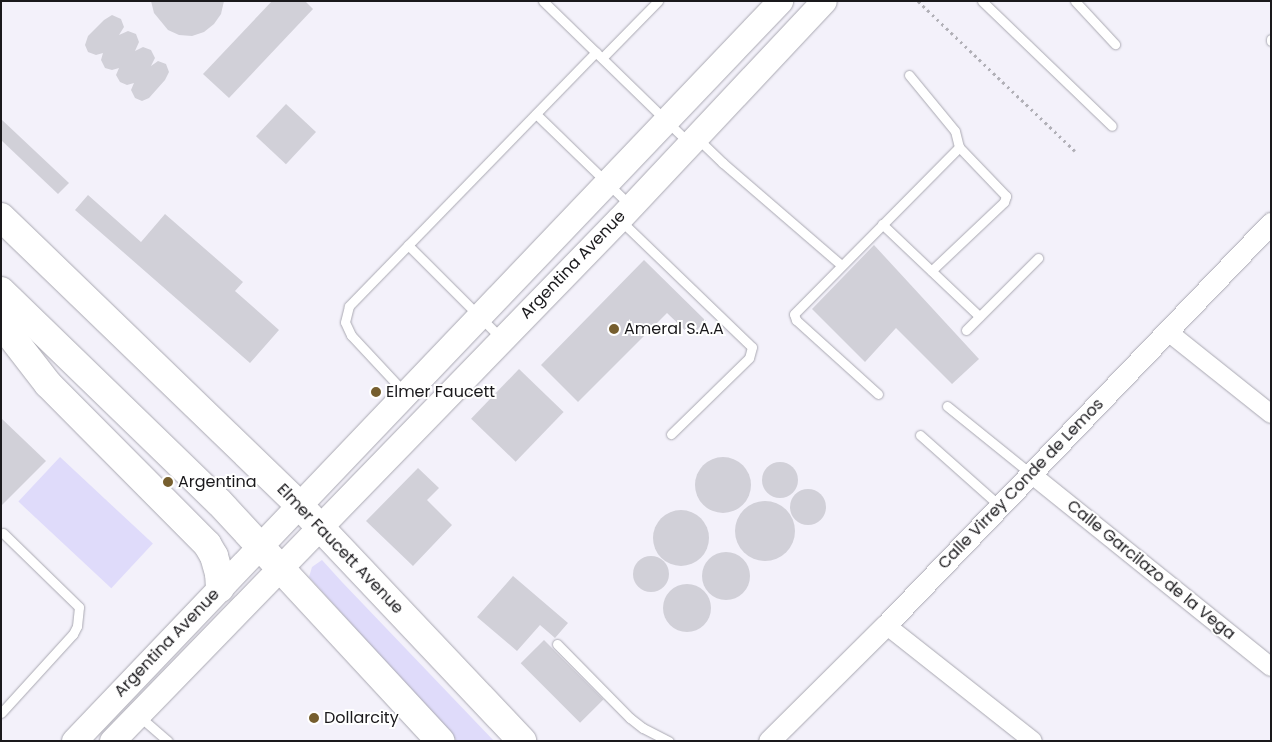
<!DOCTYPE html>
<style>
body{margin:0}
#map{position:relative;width:1272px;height:742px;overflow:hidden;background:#f3f1fa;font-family:Poppins,sans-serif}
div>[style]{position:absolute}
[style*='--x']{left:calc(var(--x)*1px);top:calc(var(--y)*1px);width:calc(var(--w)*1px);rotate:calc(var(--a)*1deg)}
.green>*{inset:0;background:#dfdbfa;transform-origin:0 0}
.building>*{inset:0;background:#d1d0d8;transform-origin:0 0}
.round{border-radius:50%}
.path>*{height:3px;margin-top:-1.5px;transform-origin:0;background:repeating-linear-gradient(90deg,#b1b0b7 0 2.5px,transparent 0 6.5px)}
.roads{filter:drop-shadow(0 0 1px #a9a8b1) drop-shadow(0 0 1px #a9a8b1)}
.service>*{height:9px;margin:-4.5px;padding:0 4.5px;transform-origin:4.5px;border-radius:4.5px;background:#fff}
.minor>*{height:18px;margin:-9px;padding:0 9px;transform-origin:9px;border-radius:9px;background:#fff}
.tertiary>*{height:21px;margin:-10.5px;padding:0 10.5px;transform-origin:10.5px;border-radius:10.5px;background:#fff}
.secondary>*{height:25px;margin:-12.5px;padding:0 12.5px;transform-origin:12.5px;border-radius:12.5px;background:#fff}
.primary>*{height:28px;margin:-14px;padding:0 14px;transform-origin:14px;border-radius:14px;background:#fff}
.dots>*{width:14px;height:14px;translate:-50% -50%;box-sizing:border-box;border:2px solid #fff;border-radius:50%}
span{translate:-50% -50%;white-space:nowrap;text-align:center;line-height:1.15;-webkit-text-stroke:4px #fff;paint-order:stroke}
.street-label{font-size:16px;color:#1a191c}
.poi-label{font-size:16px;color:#1a191c}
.left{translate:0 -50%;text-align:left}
.frame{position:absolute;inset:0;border:2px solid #1a191c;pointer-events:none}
</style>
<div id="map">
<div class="green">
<i style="left:60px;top:457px;width:127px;height:61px;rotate:43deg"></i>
<i style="clip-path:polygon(322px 560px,342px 582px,494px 741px,457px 741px,309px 577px,312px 567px)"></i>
</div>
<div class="building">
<i style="clip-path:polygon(151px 1px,224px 1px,221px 14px,214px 24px,204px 32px,192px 36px,179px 35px,168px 30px,154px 13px)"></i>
<i style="clip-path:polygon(272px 1px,305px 1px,313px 9px,229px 98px,203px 74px)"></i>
<i style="clip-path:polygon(112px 15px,121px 19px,124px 27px,119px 35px,128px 31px,136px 34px,139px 42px,135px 51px,143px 47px,151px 50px,155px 58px,151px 66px,158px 61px,166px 64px,169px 72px,165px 80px,149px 98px,142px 101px,135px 98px,131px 90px,134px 83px,127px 85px,120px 82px,116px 75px,119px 68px,112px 70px,105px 68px,101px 60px,103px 53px,96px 55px,88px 52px,85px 45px,88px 36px,104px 20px)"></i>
<i style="left:286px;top:104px;width:41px;height:44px;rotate:43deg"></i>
<i style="clip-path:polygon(1px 119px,69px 183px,58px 194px,1px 140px)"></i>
<i style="clip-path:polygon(88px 195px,141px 242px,165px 214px,243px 282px,235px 291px,279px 330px,250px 363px,75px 210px)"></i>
<i style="clip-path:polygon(874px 245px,979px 359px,952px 384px,896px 328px,865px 362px,812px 309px)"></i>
<i style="clip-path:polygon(644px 260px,706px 321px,691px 336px,667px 313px,578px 402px,541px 365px)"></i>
<i style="left:519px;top:369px;width:62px;height:69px;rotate:44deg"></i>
<i style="clip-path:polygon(1px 418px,46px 461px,1px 506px)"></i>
<i class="round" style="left:695px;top:457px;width:56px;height:56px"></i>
<i class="round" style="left:762px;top:462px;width:36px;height:36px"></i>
<i style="clip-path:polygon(418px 468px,439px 488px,427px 500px,452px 525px,413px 566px,366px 521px)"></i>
<i class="round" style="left:790px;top:489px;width:36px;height:36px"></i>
<i class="round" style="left:735px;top:501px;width:60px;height:60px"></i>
<i class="round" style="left:653px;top:510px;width:56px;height:56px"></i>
<i class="round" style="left:702px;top:552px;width:48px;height:48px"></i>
<i class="round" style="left:633px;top:556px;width:36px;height:36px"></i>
<i style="clip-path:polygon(513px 576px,568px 623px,555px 638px,540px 625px,517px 651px,477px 617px)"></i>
<i class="round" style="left:663px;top:584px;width:48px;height:48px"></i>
<i style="left:544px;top:640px;width:84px;height:33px;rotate:45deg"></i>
</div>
<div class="path">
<i style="--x:918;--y:1;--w:217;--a:43.7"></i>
</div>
<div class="roads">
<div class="service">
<i style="--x:543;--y:1;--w:202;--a:44.2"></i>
<i style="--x:982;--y:1;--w:180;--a:43.9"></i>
<i style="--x:1075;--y:1;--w:59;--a:47.1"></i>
<i style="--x:1271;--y:39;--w:2;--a:90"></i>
<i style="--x:602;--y:58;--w:80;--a:-45.5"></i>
<i style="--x:909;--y:75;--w:72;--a:50.6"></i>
<i style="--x:955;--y:131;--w:16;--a:76"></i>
<i style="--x:959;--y:147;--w:68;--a:46.2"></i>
<i style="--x:1006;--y:196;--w:6;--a:108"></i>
<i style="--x:1004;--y:202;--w:100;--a:136.6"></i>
<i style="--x:536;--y:114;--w:132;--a:44.1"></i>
<i style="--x:697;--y:138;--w:36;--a:44"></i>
<i style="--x:723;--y:163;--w:156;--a:40.8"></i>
<i style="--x:620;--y:220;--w:183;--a:43.9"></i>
<i style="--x:752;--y:347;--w:11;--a:105"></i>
<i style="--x:749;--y:358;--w:109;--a:135.7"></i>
<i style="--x:882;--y:224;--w:134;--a:43.5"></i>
<i style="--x:408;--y:245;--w:132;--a:45"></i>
<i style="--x:966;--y:330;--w:102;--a:-45"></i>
<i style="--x:405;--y:393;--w:79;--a:-133"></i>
<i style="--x:351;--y:335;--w:14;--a:-115"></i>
<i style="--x:345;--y:322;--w:16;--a:-76"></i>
<i style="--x:349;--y:306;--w:354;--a:-45.8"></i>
<i style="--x:878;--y:394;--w:110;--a:-137.9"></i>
<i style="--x:796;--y:320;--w:6;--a:-108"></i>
<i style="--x:794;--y:314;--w:235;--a:-45.3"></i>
<i style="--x:947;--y:406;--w:107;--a:38.9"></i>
<i style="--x:920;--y:435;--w:107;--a:41.6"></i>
<i style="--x:557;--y:644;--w:104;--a:45.4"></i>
<i style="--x:630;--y:718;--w:16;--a:38"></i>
<i style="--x:643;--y:728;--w:29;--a:27"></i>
<i style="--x:1;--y:713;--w:107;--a:-47.7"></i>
<i style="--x:73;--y:634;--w:9;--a:-63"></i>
<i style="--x:77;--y:626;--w:19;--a:-84"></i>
<i style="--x:79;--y:607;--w:106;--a:-135.8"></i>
<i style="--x:139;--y:716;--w:38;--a:41"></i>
</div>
<div class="minor">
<i style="--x:1167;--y:331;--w:133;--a:38.6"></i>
<i style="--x:1031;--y:474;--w:308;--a:38.8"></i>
<i style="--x:886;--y:625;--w:187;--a:38.3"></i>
</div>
<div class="tertiary">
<i style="--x:769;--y:741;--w:165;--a:-44.8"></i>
<i style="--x:886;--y:625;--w:557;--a:-46.24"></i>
</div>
<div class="secondary">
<i style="--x:74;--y:741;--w:1023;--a:-46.35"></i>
<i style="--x:112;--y:741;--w:728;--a:-45.84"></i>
<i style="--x:619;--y:219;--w:299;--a:-46.8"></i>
</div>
<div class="primary">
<i style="--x:1;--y:217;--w:414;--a:44"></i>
<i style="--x:299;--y:505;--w:325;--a:46.6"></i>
<i style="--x:1;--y:291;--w:303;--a:44.1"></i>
<i style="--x:219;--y:502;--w:326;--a:47.2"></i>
<i style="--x:1;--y:319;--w:13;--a:63"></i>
<i style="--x:7;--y:331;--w:67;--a:52.3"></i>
<i style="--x:48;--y:384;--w:226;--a:45.2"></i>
<i style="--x:207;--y:544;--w:14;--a:60"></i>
<i style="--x:214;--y:556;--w:18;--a:74"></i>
<i style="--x:219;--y:573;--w:15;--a:86"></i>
</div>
</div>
<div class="dots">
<i style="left:614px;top:329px;background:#765e2e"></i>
<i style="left:376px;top:392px;background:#765e2e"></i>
<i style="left:168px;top:482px;background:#765e2e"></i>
<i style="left:314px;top:718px;background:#765e2e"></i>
</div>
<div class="street-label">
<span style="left:573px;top:265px;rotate:-46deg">Argentina Avenue</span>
<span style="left:1021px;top:484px;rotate:-46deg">Calle Virrey Conde de Lemos</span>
<span style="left:340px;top:549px;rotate:46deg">Elmer Faucett Avenue</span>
<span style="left:1151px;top:570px;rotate:39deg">Calle Garcilazo de la Vega</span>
<span style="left:167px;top:643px;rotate:-46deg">Argentina Avenue</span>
</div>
<div class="poi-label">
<span class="left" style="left:624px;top:329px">Ameral S.A.A</span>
<span class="left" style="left:386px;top:392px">Elmer Faucett</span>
<span class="left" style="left:178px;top:482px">Argentina</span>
<span class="left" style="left:324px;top:718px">Dollarcity</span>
</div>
<div class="frame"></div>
</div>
